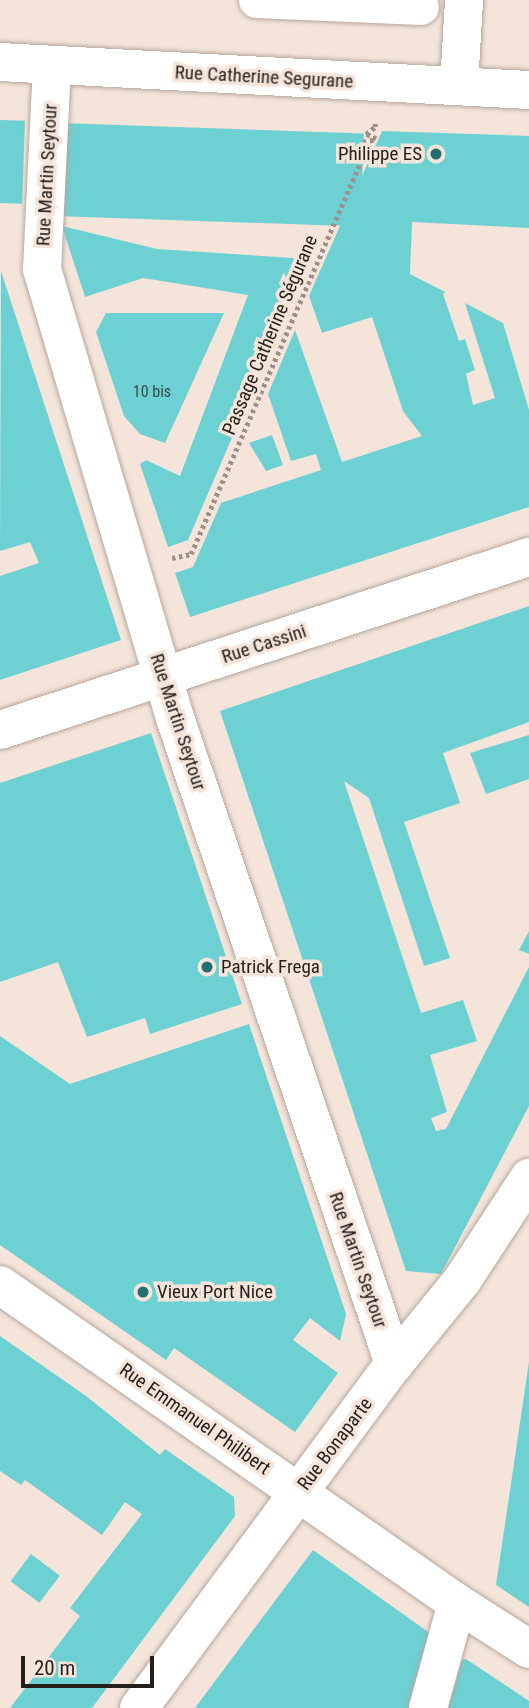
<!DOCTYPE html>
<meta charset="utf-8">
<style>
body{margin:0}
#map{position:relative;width:529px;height:1708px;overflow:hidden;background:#f4e4da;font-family:"Roboto Condensed",sans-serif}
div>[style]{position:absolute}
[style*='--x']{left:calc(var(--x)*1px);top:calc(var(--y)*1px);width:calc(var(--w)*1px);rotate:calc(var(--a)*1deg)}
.building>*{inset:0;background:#6dd0d3;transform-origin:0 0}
.path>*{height:4.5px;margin-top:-2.25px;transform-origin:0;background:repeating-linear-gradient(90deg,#9c9189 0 3.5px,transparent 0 7px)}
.roads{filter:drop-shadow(0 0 2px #b5a79d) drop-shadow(0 0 2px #b5a79d)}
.pedestrian>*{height:35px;margin:-17.5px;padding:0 17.5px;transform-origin:17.5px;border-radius:17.5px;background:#fff}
.minor>*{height:38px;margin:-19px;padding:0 19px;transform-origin:19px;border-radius:19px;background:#fff}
.tertiary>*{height:38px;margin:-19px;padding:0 19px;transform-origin:19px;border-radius:19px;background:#fff}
.secondary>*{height:38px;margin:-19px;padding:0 19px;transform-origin:19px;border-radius:19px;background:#fff}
.dots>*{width:19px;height:19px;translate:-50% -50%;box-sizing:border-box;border:4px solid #f4e4da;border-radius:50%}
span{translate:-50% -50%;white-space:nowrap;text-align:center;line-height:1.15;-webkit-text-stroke:7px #f4e4da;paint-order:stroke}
.number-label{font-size:16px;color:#364b49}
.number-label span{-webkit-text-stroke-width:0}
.street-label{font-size:19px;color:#241f1b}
.poi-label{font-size:19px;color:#241f1b}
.right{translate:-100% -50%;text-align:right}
.left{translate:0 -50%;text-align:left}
.scale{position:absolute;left:21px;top:1656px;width:133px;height:32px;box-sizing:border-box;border:4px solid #241f1b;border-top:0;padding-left:9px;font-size:21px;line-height:24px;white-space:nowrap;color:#241f1b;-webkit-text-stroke:5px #f4e4da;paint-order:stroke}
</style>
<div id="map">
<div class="building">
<i style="left:0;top:120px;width:25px;height:83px;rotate:2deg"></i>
<i style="left:60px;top:123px;width:304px;height:93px;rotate:2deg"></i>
<i style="clip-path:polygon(382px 131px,529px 136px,529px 228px,412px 222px,410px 274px,445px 292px,443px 294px,459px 341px,465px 339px,475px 370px,466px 374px,473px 405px,495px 398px,465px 303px,503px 323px,529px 410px,529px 507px,190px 617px,175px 573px,193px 567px,221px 503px,321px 470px,316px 454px,291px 461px,268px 394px,295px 330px,342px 462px,422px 436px,403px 411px,372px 317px,322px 333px,309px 296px)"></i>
<i style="clip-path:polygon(62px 226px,157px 249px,309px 259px,188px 540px,168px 547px,140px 464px,146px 460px,180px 476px,248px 295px,143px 278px,85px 297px)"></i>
<i style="clip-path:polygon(1px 271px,121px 640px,0 680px,0 576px,39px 563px,30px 542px,0 551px)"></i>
<i style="clip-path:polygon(106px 313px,224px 313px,165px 443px,140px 434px,124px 416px,96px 332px)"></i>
<i style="clip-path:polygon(272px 435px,283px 465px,266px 471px,249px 443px)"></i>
<i style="clip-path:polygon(529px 606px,529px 722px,443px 753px,460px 803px,404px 822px,450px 958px,424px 966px,369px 798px,344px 781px,421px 1013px,463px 1000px,477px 1041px,430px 1055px,447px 1112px,431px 1118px,436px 1131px,446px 1129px,529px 967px,529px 1106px,441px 1274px,406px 1271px,220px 711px)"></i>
<i style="clip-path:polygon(151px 733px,242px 1004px,150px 1034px,145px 1018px,87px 1037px,58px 962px,0 982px,0 783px)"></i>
<i style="clip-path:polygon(529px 735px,529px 779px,486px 794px,470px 753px)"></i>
<i style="clip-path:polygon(529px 931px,529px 954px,519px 950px)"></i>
<i style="clip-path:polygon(249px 1024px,346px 1314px,340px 1341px,310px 1318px,293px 1340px,338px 1373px,295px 1432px,174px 1348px,166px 1360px,0 1245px,0 1036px,70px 1084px)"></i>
<i style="clip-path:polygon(0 1336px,86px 1396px,160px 1455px,165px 1449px,234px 1497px,235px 1516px,92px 1708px,10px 1708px,80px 1616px,70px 1608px,142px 1514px,125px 1502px,102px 1535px,25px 1480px,21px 1485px,0 1471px)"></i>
<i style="clip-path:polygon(529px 1362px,529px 1607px,496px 1585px)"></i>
<i style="clip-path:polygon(313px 1550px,431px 1634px,410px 1708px,195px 1708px)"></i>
<i style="left:31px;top:1554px;width:36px;height:34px;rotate:37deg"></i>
<i style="clip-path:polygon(466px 1659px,529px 1701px,529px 1708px,448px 1708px,462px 1660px)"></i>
</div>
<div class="path">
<i style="--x:172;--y:558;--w:19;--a:-12"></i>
<i style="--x:191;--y:554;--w:443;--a:-66.6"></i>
<i style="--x:367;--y:148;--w:7;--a:-124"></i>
<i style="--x:363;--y:142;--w:13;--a:-13"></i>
<i style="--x:376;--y:139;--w:11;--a:-153"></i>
<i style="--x:366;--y:134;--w:11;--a:-38"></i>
<i style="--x:375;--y:127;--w:5;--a:-90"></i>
</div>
<div class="roads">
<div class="pedestrian">
<i style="--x:256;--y:0;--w:165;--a:2.4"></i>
</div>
<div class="minor">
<i style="--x:52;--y:65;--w:204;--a:92.8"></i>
<i style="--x:42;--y:269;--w:468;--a:73.5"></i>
<i style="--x:175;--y:718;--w:682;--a:71.27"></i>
<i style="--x:459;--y:85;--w:85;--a:-86.6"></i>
<i style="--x:0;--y:1285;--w:557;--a:34.83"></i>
<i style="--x:457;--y:1603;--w:85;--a:32.6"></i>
<i style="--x:139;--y:1708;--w:428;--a:-53.5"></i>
<i style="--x:394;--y:1364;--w:109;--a:-50.9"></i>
<i style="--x:463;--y:1279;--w:121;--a:-56.8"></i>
<i style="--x:428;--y:1708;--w:109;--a:-74.6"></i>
</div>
<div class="tertiary">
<i style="--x:0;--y:62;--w:530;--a:3.03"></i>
</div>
<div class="secondary">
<i style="--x:0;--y:730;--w:557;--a:-18.11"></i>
</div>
</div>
<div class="dots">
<i style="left:436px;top:154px;background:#226e70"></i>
<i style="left:207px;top:967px;background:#226e70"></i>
<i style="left:143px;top:1292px;background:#226e70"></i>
</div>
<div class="number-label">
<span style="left:152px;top:392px">10 bis</span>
</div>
<div class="street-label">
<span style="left:264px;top:77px;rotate:3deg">Rue Catherine Segurane</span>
<span style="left:47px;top:175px;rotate:-87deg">Rue Martin Seytour</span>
<span style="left:270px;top:335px;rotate:-67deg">Passage Catherine Ségurane</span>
<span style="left:264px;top:644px;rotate:-18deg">Rue Cassini</span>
<span style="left:178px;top:722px;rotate:72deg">Rue Martin Seytour</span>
<span style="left:358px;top:1260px;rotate:71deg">Rue Martin Seytour</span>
<span style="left:195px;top:1419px;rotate:35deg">Rue Emmanuel Philibert</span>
<span style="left:335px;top:1444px;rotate:-53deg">Rue Bonaparte</span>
</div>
<div class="poi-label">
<span class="right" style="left:422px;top:154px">Philippe ES</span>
<span class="left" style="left:221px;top:967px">Patrick Frega</span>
<span class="left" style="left:157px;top:1292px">Vieux Port Nice</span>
</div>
<div class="scale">20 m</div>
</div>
